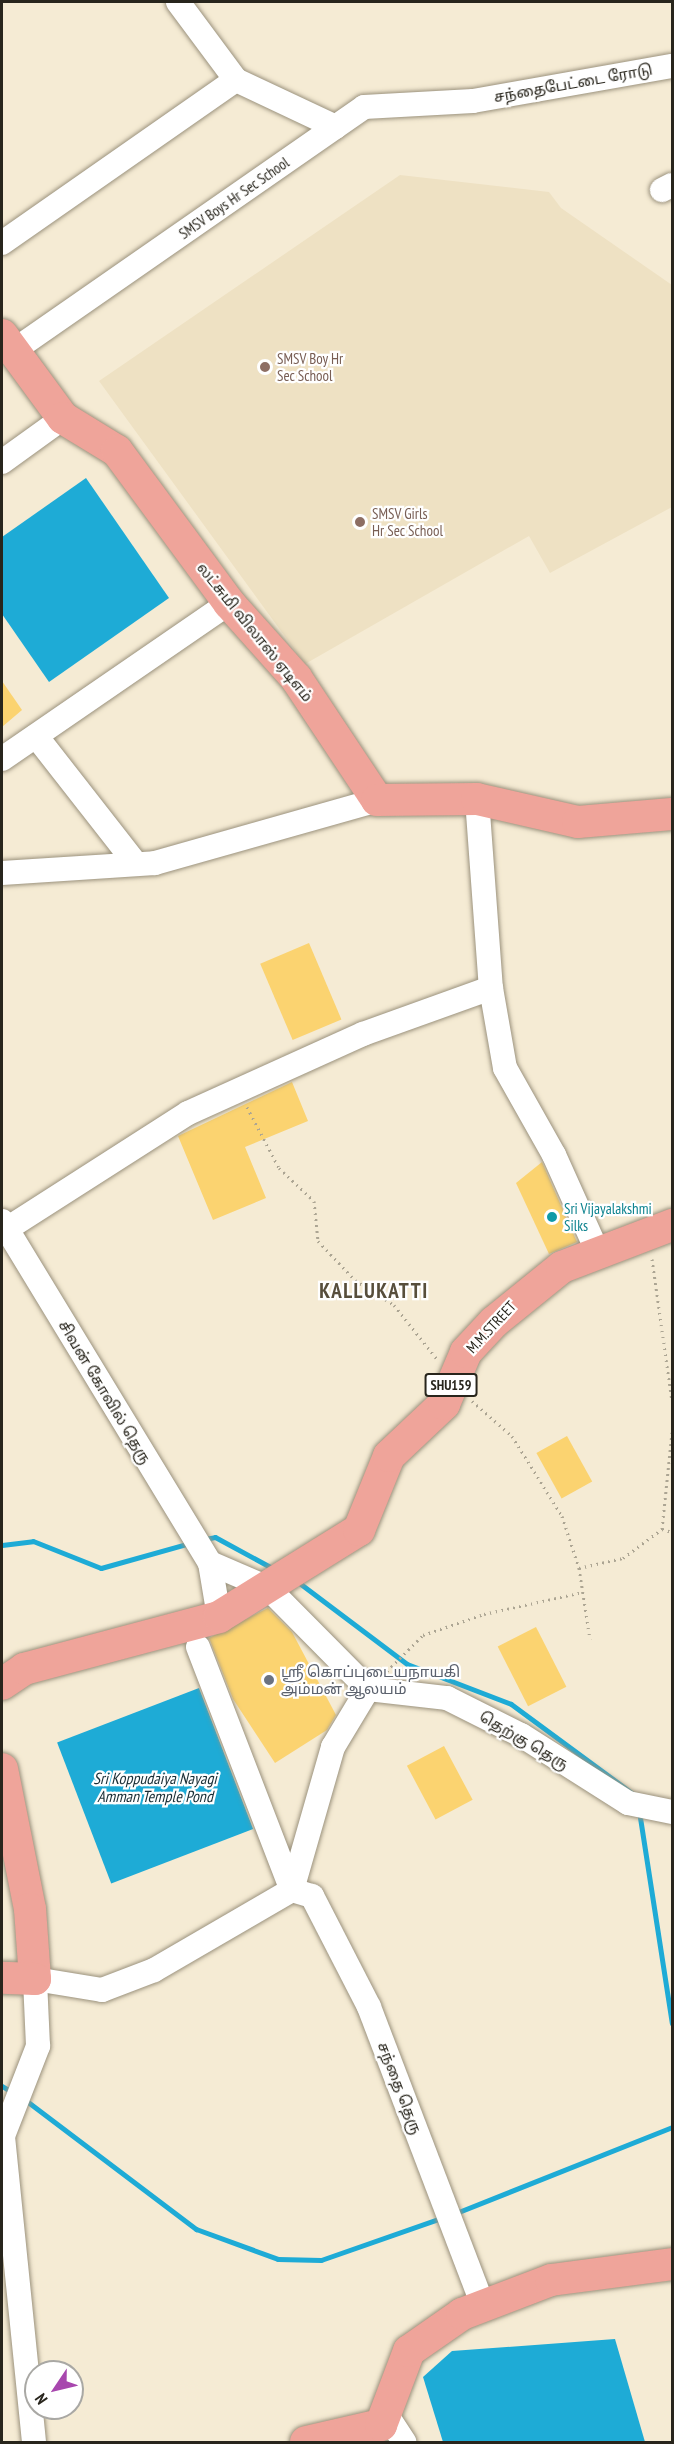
<!DOCTYPE html>
<meta charset="utf-8">
<style>
body{margin:0}
#map{position:relative;width:674px;height:2444px;overflow:hidden;background:#f5ebd4;font-family:"PT Sans Narrow","Noto Sans Tamil",sans-serif}
div>[style]{position:absolute}
[style*='--x']{left:calc(var(--x)*1px);top:calc(var(--y)*1px);width:calc(var(--w)*1px);rotate:calc(var(--a)*1deg)}
.built>*{inset:0;background:#eee1c3}
.water>*{inset:0;background:#1eabd6;transform-origin:0 0}
.stream>*{height:5px;margin:-2.5px;padding:0 2.5px;transform-origin:2.5px;border-radius:2.5px;background:#1eabd6}
.building>*{inset:0;background:#fbd370;transform-origin:0 0}
.path>*{height:3px;margin-top:-1.5px;transform-origin:0;background:repeating-linear-gradient(90deg,#aca593 0 1.5px,transparent 0 6px)}
.roads{filter:drop-shadow(0 0 2px #9b927d) drop-shadow(0 0 2px #9b927d)}
.minor>*{height:24px;margin:-12px;padding:0 12px;transform-origin:12px;border-radius:12px;background:#fff}
.major>*{height:32px;margin:-16px;padding:0 16px;transform-origin:16px;border-radius:16px;background:#efa49a}
.dots>*{width:16px;height:16px;translate:-50% -50%;box-sizing:border-box;border:3px solid #fff;border-radius:50%}
span{translate:-50% -50%;white-space:nowrap;text-align:center;line-height:1.15;-webkit-text-stroke:4.5px #fff;paint-order:stroke}
.shield-label span{padding:2px 4px;background:#fff;border:2px solid;border-radius:4px;-webkit-text-stroke-width:0}
.shield-label{font-size:14px;color:#28251c;font-weight:700}
.street-label{font-size:15px;color:#28251c}
.education-label{font-size:15px;color:#785e54}
.left{translate:0 -50%;text-align:left}
.culture-label{font-size:15px;color:#0d838f}
.worship-label{font-size:15px;color:#5b616d}
.water-label{font-size:16px;color:#182d35;font-style:italic}
.district-label{font-size:21px;color:#574e3b;font-weight:700;letter-spacing:1.5px}
.frame{position:absolute;inset:0;border:3px solid #28251c;pointer-events:none}
.north{position:absolute;left:24px;top:2360px;width:60px;height:60px;box-sizing:border-box;background:#fff;border:2px solid #a9a8a4;border-radius:50%;rotate:235deg;font-size:16px;font-weight:700;line-height:24px;text-align:center;color:#28251c}
.north::after{content:'';display:block;margin:auto;width:21px;height:27px;background:#a847ae;clip-path:polygon(50% 0,100% 100%,50% 72%,0 100%)}
</style>
<div id="map">
<div class="built">
<i style="clip-path:polygon(400px 175px,549px 192px,561px 208px,672px 285px,672px 507px,550px 573px,529px 536px,305px 664px,99px 381px)"></i>
</div>
<div class="water">
<i style="clip-path:polygon(86px 478px,169px 598px,49px 682px,2px 614px,2px 537px)"></i>
<i style="left:199px;top:1688px;width:151px;height:152px;rotate:69deg"></i>
<i style="clip-path:polygon(615px 2339px,645px 2442px,443px 2442px,423px 2377px,452px 2351px)"></i>
</div>
<div class="stream">
<i style="--x:205;--y:1539;--w:10;--a:-11"></i>
<i style="--x:215;--y:1537;--w:67;--a:28.5"></i>
<i style="--x:2;--y:1545;--w:31;--a:-7"></i>
<i style="--x:33;--y:1541;--w:73;--a:21.7"></i>
<i style="--x:101;--y:1568;--w:92;--a:-15.7"></i>
<i style="--x:298;--y:1582;--w:136;--a:37"></i>
<i style="--x:407;--y:1664;--w:111;--a:21"></i>
<i style="--x:511;--y:1704;--w:155;--a:36.4"></i>
<i style="--x:639;--y:1811;--w:215;--a:81.2"></i>
<i style="--x:2;--y:2086;--w:13;--a:32"></i>
<i style="--x:24;--y:2099;--w:216;--a:37.1"></i>
<i style="--x:196;--y:2229;--w:87;--a:20.1"></i>
<i style="--x:278;--y:2259;--w:43;--a:1.3"></i>
<i style="--x:321;--y:2260;--w:130;--a:-19.3"></i>
<i style="--x:456;--y:2213;--w:232;--a:-21.7"></i>
</div>
<div class="building">
<i style="clip-path:polygon(2px 681px,22px 710px,2px 727px)"></i>
<i style="left:309px;top:943px;width:83px;height:53px;rotate:67deg"></i>
<i style="clip-path:polygon(292px 1082px,308px 1121px,245px 1147px,266px 1198px,213px 1220px,178px 1136px)"></i>
<i style="clip-path:polygon(542px 1162px,577px 1242px,549px 1254px,516px 1183px)"></i>
<i style="left:567px;top:1436px;width:52px;height:35px;rotate:61deg"></i>
<i style="clip-path:polygon(268px 1608px,292px 1632px,336px 1715px,327px 1730px,275px 1763px,233px 1699px,209px 1638px)"></i>
<i style="left:536px;top:1627px;width:67px;height:43px;rotate:63deg"></i>
<i style="left:444px;top:1746px;width:61px;height:42px;rotate:62deg"></i>
</div>
<div class="path">
<i style="--x:247;--y:1107;--w:69;--a:62.3"></i>
<i style="--x:279;--y:1168;--w:48;--a:43.3"></i>
<i style="--x:314;--y:1201;--w:40;--a:84.3"></i>
<i style="--x:318;--y:1241;--w:54;--a:46.5"></i>
<i style="--x:355;--y:1280;--w:46;--a:32.7"></i>
<i style="--x:394;--y:1305;--w:69;--a:51.5"></i>
<i style="--x:652;--y:1259;--w:143;--a:82"></i>
<i style="--x:472;--y:1401;--w:53;--a:41.2"></i>
<i style="--x:512;--y:1436;--w:94;--a:58"></i>
<i style="--x:562;--y:1516;--w:55;--a:71.9"></i>
<i style="--x:579;--y:1568;--w:72;--a:81.2"></i>
<i style="--x:662;--y:1529;--w:97;--a:-84.1"></i>
<i style="--x:579;--y:1568;--w:45;--a:-12.8"></i>
<i style="--x:623;--y:1558;--w:49;--a:-36.6"></i>
<i style="--x:662;--y:1529;--w:10;--a:17"></i>
<i style="--x:387;--y:1671;--w:51;--a:-45"></i>
<i style="--x:423;--y:1635;--w:65;--a:-19"></i>
<i style="--x:484;--y:1614;--w:101;--a:-12.5"></i>
</div>
<div class="roads">
<div class="minor">
<i style="--x:178;--y:2;--w:97;--a:53.4"></i>
<i style="--x:236;--y:80;--w:110;--a:25.2"></i>
<i style="--x:662;--y:190;--w:11;--a:-27"></i>
<i style="--x:2;--y:243;--w:285;--a:-34.9"></i>
<i style="--x:13;--y:351;--w:427;--a:-34.8"></i>
<i style="--x:364;--y:107;--w:109;--a:-3.2"></i>
<i style="--x:473;--y:101;--w:202;--a:-10"></i>
<i style="--x:2;--y:462;--w:75;--a:-35.8"></i>
<i style="--x:36;--y:736;--w:162;--a:52"></i>
<i style="--x:2;--y:759;--w:275;--a:-34.5"></i>
<i style="--x:477;--y:799;--w:190;--a:85.8"></i>
<i style="--x:491;--y:988;--w:81;--a:80.1"></i>
<i style="--x:505;--y:1068;--w:100;--a:60.6"></i>
<i style="--x:554;--y:1155;--w:107;--a:65.8"></i>
<i style="--x:2;--y:873;--w:153;--a:-3.7"></i>
<i style="--x:155;--y:863;--w:231;--a:-15.8"></i>
<i style="--x:2;--y:1221;--w:400;--a:58.7"></i>
<i style="--x:210;--y:1563;--w:55;--a:80.5"></i>
<i style="--x:2;--y:1232;--w:221;--a:-32.6"></i>
<i style="--x:188;--y:1113;--w:192;--a:-24.3"></i>
<i style="--x:363;--y:1034;--w:136;--a:-19.8"></i>
<i style="--x:198;--y:1647;--w:261;--a:68.9"></i>
<i style="--x:292;--y:1890;--w:21;--a:17"></i>
<i style="--x:312;--y:1896;--w:125;--a:62.8"></i>
<i style="--x:369;--y:2007;--w:320;--a:69.1"></i>
<i style="--x:368;--y:1689;--w:80;--a:6.5"></i>
<i style="--x:447;--y:1698;--w:83;--a:26.6"></i>
<i style="--x:521;--y:1735;--w:127;--a:32.4"></i>
<i style="--x:628;--y:1803;--w:45;--a:11.6"></i>
<i style="--x:388;--y:2417;--w:30;--a:57"></i>
<i style="--x:34;--y:2442;--w:308;--a:-95.8"></i>
<i style="--x:3;--y:2136;--w:97;--a:-68.7"></i>
<i style="--x:38;--y:2046;--w:67;--a:-92.6"></i>
<i style="--x:35;--y:1979;--w:68;--a:9.3"></i>
<i style="--x:102;--y:1990;--w:56;--a:-21"></i>
<i style="--x:154;--y:1970;--w:160;--a:-30.1"></i>
<i style="--x:292;--y:1890;--w:149;--a:-74"></i>
<i style="--x:333;--y:1747;--w:68;--a:-58.9"></i>
<i style="--x:368;--y:1689;--w:142;--a:-134.7"></i>
<i style="--x:268;--y:1588;--w:63;--a:-156.7"></i>
</div>
<div class="major">
<i style="--x:2;--y:335;--w:103;--a:53.7"></i>
<i style="--x:63;--y:418;--w:63;--a:31.4"></i>
<i style="--x:117;--y:451;--w:189;--a:53.6"></i>
<i style="--x:229;--y:603;--w:101;--a:48.2"></i>
<i style="--x:296;--y:678;--w:146;--a:56.4"></i>
<i style="--x:377;--y:800;--w:100;--a:-0.6"></i>
<i style="--x:477;--y:799;--w:104;--a:12.8"></i>
<i style="--x:578;--y:822;--w:94;--a:-4.9"></i>
<i style="--x:2;--y:1684;--w:27;--a:-34"></i>
<i style="--x:24;--y:1669;--w:202;--a:-14.9"></i>
<i style="--x:219;--y:1617;--w:165;--a:-31.9"></i>
<i style="--x:359;--y:1530;--w:80;--a:-67.9"></i>
<i style="--x:389;--y:1456;--w:76;--a:-43.4"></i>
<i style="--x:444;--y:1404;--w:56;--a:-67.1"></i>
<i style="--x:466;--y:1352;--w:41;--a:-47"></i>
<i style="--x:494;--y:1322;--w:87;--a:-39"></i>
<i style="--x:562;--y:1267;--w:118;--a:-20.9"></i>
<i style="--x:2;--y:1769;--w:143;--a:78.7"></i>
<i style="--x:30;--y:1909;--w:70;--a:85.9"></i>
<i style="--x:35;--y:1979;--w:33;--a:-178"></i>
<i style="--x:306;--y:2442;--w:77;--a:-12.8"></i>
<i style="--x:381;--y:2425;--w:79;--a:-69.3"></i>
<i style="--x:409;--y:2351;--w:65;--a:-34.9"></i>
<i style="--x:462;--y:2314;--w:95;--a:-20.9"></i>
<i style="--x:551;--y:2280;--w:122;--a:-7.5"></i>
</div>
</div>
<div class="dots">
<i style="left:265px;top:367px;background:#8d6e63"></i>
<i style="left:360px;top:522px;background:#8d6e63"></i>
<i style="left:552px;top:1217px;background:#0f9aa8"></i>
<i style="left:269px;top:1680px;background:#6b7280"></i>
</div>
<div class="shield-label">
<span style="left:451px;top:1385px">SHU159</span>
</div>
<div class="street-label">
<span style="left:573px;top:83px;rotate:-10deg">சந்தைபேட்டை ரோடு</span>
<span style="left:234px;top:198px;rotate:-35deg">SMSV Boys Hr Sec School</span>
<span style="left:255px;top:632px;rotate:51deg">லட்சுமி விலாஸ் ஏடிஎம்</span>
<span style="left:491px;top:1327px;rotate:-47deg">M.M.STREET</span>
<span style="left:105px;top:1392px;rotate:59deg">சிவன் கோவில் தெரு</span>
<span style="left:524px;top:1740px;rotate:30deg">தெற்கு தெரு</span>
<span style="left:400px;top:2088px;rotate:69deg">சந்தை தெரு</span>
</div>
<div class="education-label">
<span class="left" style="left:277px;top:367px">SMSV Boy Hr<br>Sec School</span>
<span class="left" style="left:372px;top:522px">SMSV Girls<br>Hr Sec School</span>
</div>
<div class="culture-label">
<span class="left" style="left:564px;top:1217px">Sri Vijayalakshmi<br>Silks</span>
</div>
<div class="worship-label">
<span class="left" style="left:281px;top:1680px">ஸ்ரீ கொப்புடையநாயகி<br>அம்மன் ஆலயம்</span>
</div>
<div class="water-label">
<span style="left:155px;top:1787px">Sri Koppudaiya Nayagi<br>Amman Temple Pond</span>
</div>
<div class="district-label">
<span style="left:374px;top:1291px">KALLUKATTI</span>
</div>
<div class="frame"></div>
<div class="north">N</div>
</div>
